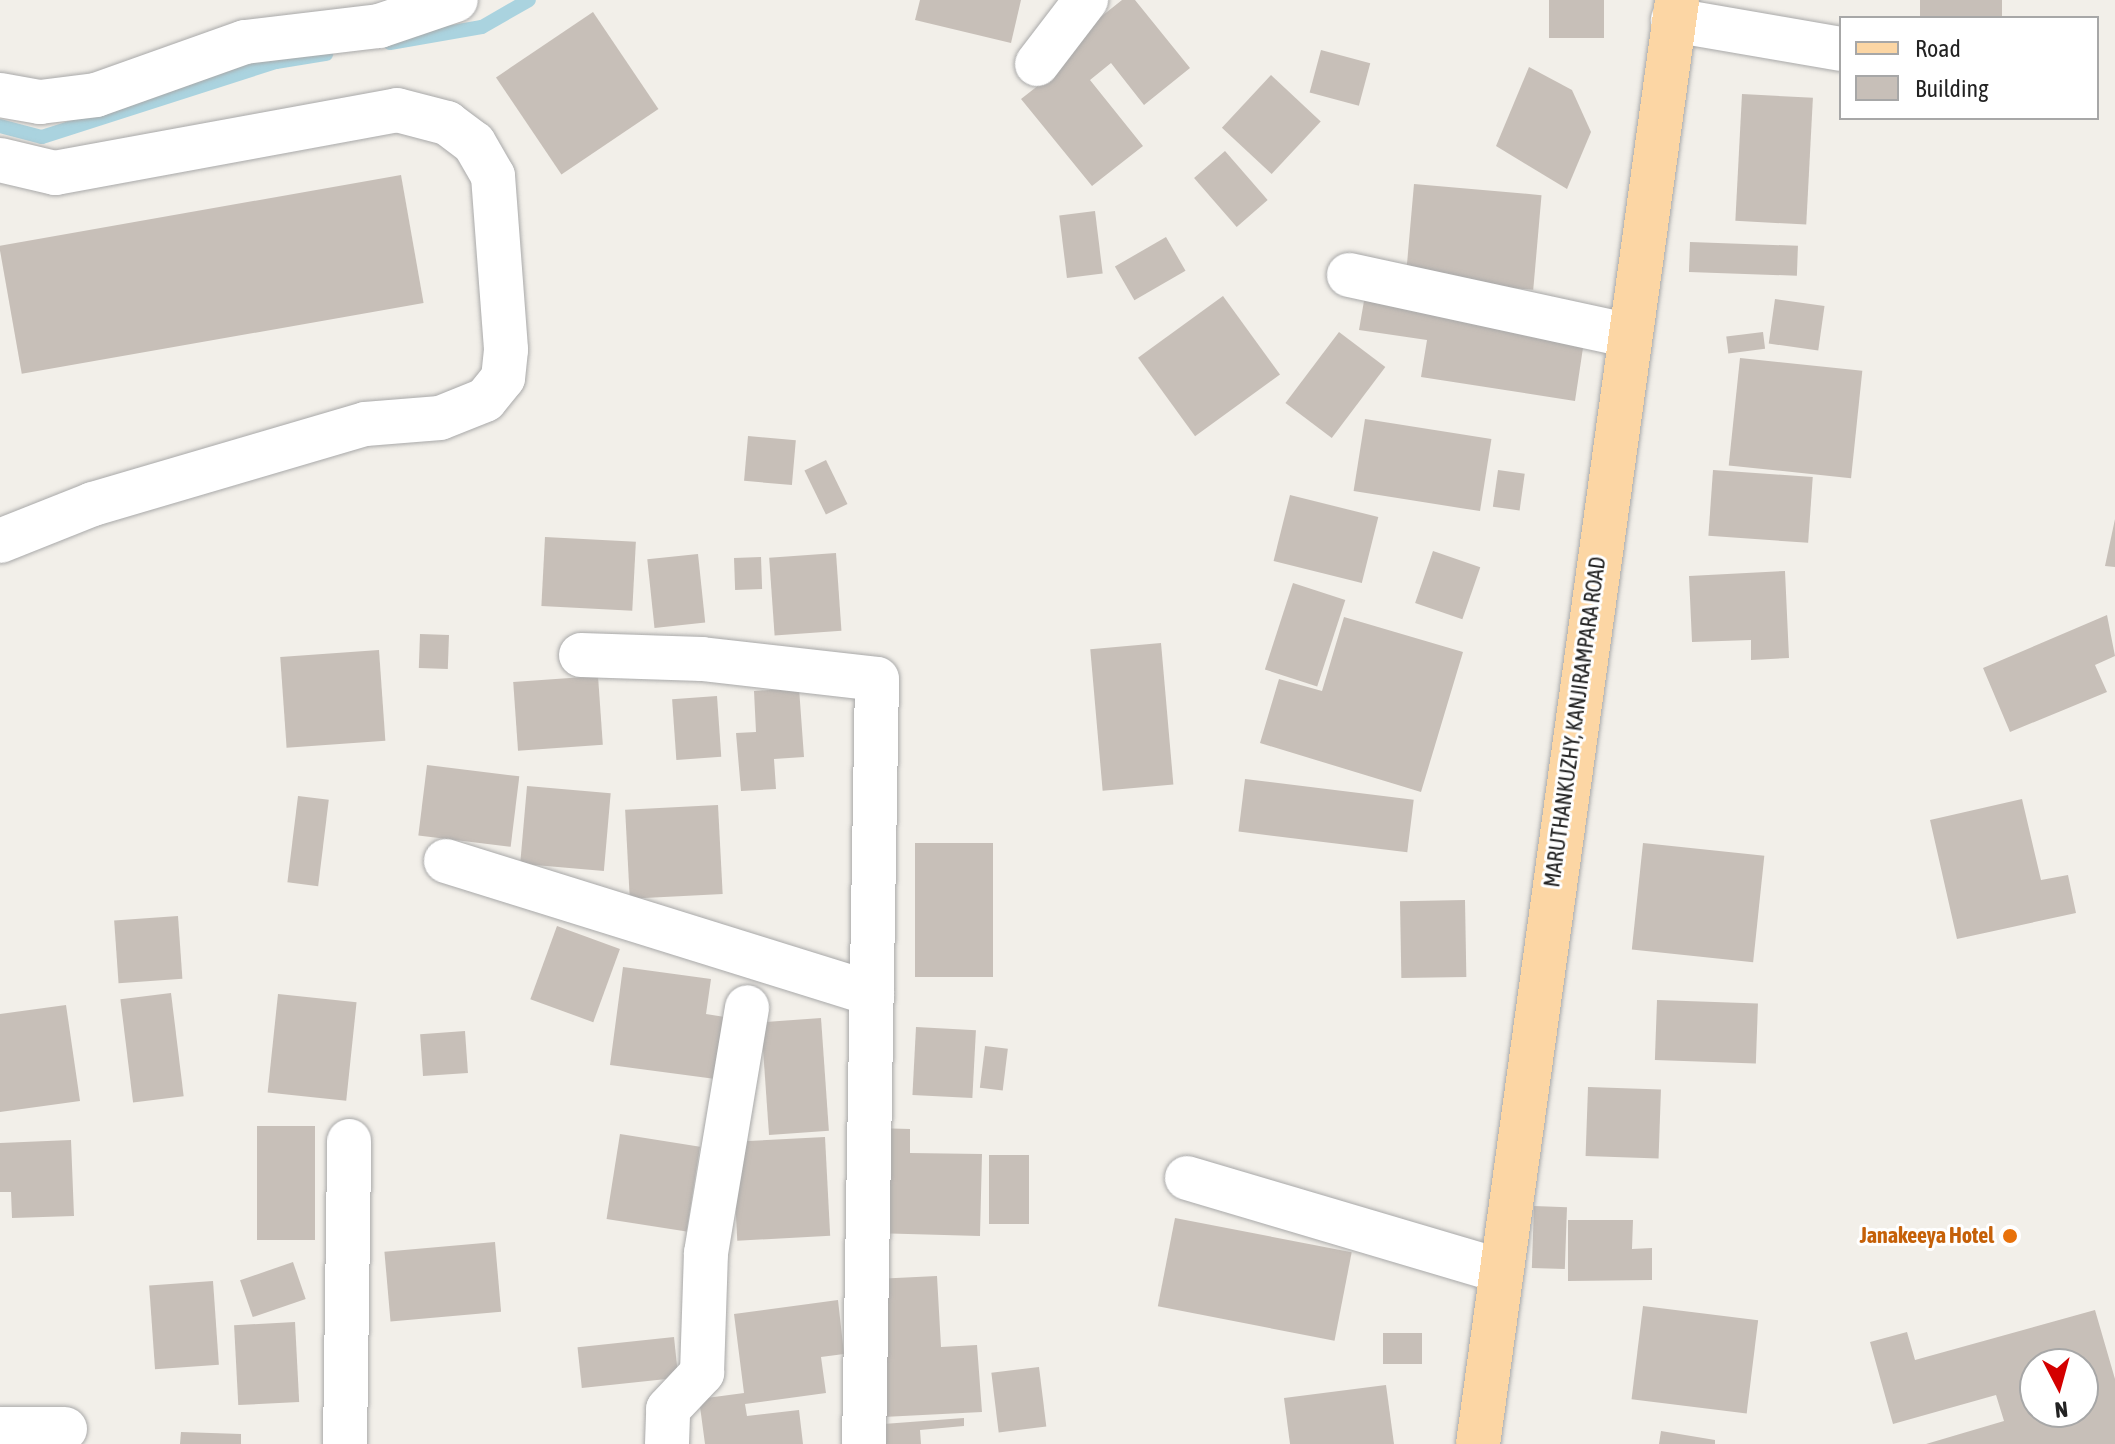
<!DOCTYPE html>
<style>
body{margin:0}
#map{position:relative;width:2115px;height:1444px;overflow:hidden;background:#f2efe9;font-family:"Asap Condensed",sans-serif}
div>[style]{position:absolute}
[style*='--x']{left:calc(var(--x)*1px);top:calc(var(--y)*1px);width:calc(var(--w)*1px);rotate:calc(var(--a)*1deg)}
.stream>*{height:14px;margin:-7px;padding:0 7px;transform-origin:7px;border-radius:7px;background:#aad3df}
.building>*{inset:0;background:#c7bfb8;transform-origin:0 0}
.roads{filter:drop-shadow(0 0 2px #a9a9a9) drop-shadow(0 0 2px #a9a9a9)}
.minor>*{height:44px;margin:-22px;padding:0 22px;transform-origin:22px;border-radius:22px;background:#fff}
.major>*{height:44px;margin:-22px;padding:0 22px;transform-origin:22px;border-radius:22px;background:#fcd6a4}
.dots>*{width:22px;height:22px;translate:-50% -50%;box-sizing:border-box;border:4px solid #fff;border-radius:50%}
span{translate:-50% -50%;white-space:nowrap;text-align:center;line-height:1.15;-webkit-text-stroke:6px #fff;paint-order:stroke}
.street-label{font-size:22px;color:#222}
.food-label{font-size:22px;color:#c56008;font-weight:700}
.right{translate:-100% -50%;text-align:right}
.legend{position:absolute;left:1839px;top:16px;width:260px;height:104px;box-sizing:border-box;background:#fff;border:2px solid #a7a7a7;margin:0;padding:10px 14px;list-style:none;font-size:24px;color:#222}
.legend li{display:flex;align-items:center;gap:16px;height:40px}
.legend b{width:40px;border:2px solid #a7a7a7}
.north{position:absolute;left:2019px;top:1348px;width:80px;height:80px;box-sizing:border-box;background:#fff;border:2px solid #a7a7a7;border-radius:50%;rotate:174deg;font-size:22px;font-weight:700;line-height:32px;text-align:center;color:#222}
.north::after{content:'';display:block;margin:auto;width:28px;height:36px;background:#d40000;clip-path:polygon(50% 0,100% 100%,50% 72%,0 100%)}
</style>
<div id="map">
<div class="stream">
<i style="--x:390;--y:43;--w:93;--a:-9.9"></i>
<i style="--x:482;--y:27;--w:54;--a:-29.9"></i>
<i style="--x:0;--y:126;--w:43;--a:14.7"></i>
<i style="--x:42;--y:137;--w:246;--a:-17.8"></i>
<i style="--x:276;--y:62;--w:51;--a:-9.1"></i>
</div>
<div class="building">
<i style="clip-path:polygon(920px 0,1021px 0,1011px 43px,915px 20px)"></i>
<i style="clip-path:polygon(1122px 0,1135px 0,1190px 68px,1144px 105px,1111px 63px,1090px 80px,1143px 146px,1092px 186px,1021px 99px,1058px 70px,1048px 59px)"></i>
<i style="left:1549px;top:0;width:55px;height:38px"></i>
<i style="left:1920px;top:0;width:82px;height:18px"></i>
<i style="left:593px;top:12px;width:117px;height:117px;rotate:56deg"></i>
<i style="left:1321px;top:50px;width:51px;height:44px;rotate:15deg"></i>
<i style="clip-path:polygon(1529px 67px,1572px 90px,1591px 132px,1567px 189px,1496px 146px)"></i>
<i style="left:1271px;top:75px;width:68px;height:72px;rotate:43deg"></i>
<i style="left:1742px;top:94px;width:71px;height:127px;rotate:3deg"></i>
<i style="left:1225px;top:151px;width:65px;height:41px;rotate:49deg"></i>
<i style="left:401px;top:175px;width:130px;height:408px;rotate:80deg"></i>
<i style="left:1414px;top:184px;width:128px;height:95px;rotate:5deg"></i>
<i style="left:1095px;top:211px;width:63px;height:36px;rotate:83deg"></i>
<i style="left:1166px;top:237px;width:39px;height:59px;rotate:60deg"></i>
<i style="left:1690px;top:242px;width:108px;height:30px;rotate:2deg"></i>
<i style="clip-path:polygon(1365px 295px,1586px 328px,1575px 401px,1421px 377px,1427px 340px,1359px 330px)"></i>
<i style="left:1223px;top:296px;width:97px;height:105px;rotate:54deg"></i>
<i style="left:1775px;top:299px;width:50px;height:45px;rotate:8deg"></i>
<i style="left:1339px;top:332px;width:58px;height:89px;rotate:37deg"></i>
<i style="left:1763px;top:332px;width:17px;height:37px;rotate:83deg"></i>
<i style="left:1740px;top:358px;width:123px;height:108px;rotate:6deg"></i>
<i style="left:1365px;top:419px;width:128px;height:73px;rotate:9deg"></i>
<i style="left:748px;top:436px;width:48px;height:45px;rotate:5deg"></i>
<i style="left:826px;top:460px;width:49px;height:24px;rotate:64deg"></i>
<i style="left:1498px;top:470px;width:27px;height:37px;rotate:8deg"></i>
<i style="left:1713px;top:470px;width:100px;height:66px;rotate:4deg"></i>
<i style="left:1290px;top:495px;width:91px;height:68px;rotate:14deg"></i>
<i style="clip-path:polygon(2115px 519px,2115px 567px,2105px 566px)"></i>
<i style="left:545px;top:537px;width:91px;height:69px;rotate:3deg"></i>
<i style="left:1433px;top:551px;width:50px;height:55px;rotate:19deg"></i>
<i style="left:836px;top:553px;width:78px;height:67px;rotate:86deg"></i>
<i style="left:698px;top:554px;width:69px;height:51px;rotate:84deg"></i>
<i style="left:761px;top:557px;width:32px;height:27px;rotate:88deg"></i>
<i style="clip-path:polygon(1785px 571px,1789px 658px,1751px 660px,1751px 640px,1692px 642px,1689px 576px)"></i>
<i style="left:1293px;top:583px;width:55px;height:91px;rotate:18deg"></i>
<i style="clip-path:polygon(2107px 615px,2115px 656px,2095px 665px,2107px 692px,2010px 732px,1983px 668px)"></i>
<i style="clip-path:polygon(1344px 617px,1463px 652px,1421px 792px,1260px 743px,1279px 679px,1322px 691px)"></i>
<i style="left:420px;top:634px;width:29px;height:34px;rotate:2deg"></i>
<i style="left:1161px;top:643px;width:142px;height:71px;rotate:85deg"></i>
<i style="left:379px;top:650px;width:91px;height:99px;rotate:86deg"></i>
<i style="left:598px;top:676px;width:69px;height:85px;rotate:86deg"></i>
<i style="clip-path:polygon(799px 688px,804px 757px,774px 759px,776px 789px,741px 791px,736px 733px,756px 732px,754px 691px)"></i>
<i style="left:717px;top:696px;width:61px;height:45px;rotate:86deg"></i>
<i style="left:427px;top:765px;width:93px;height:71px;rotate:7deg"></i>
<i style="left:1245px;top:779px;width:170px;height:53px;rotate:7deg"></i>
<i style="left:527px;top:786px;width:84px;height:78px;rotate:5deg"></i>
<i style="left:298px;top:796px;width:31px;height:87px;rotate:7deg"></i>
<i style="clip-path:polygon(2022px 799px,2041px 880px,2068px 875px,2076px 913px,1957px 939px,1930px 820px)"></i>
<i style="left:718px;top:805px;width:89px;height:93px;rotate:87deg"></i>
<i style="left:915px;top:843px;width:78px;height:134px"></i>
<i style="left:1643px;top:843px;width:122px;height:107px;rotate:6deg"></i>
<i style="left:1465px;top:900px;width:77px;height:65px;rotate:89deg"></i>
<i style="left:178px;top:916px;width:63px;height:64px;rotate:86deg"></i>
<i style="left:557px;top:926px;width:67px;height:78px;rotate:20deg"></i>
<i style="clip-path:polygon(623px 967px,711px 979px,706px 1014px,731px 1018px,723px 1080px,610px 1065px)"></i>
<i style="left:171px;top:993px;width:104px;height:51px;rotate:83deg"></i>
<i style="left:278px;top:994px;width:79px;height:99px;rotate:6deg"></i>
<i style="left:1657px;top:1000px;width:101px;height:60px;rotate:2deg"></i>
<i style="clip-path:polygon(66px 1005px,80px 1101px,0 1112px,0 1014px)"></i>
<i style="left:821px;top:1018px;width:113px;height:60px;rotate:86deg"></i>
<i style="left:916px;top:1027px;width:60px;height:68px;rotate:3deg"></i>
<i style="left:465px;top:1031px;width:42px;height:45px;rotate:86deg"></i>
<i style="left:985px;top:1046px;width:23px;height:42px;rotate:7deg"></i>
<i style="left:1588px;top:1087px;width:73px;height:69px;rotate:2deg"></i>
<i style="left:257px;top:1126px;width:58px;height:114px"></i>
<i style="clip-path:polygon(875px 1128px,910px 1129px,910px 1153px,982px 1154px,980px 1236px,872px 1233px)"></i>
<i style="left:620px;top:1134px;width:81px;height:86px;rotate:9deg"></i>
<i style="left:825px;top:1137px;width:99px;height:93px;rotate:87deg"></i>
<i style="clip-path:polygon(71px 1140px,74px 1216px,12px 1218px,11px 1192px,0 1192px,0 1143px)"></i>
<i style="left:989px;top:1155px;width:40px;height:69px"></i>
<i style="left:1534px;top:1206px;width:33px;height:62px;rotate:2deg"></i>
<i style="left:1175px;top:1218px;width:180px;height:90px;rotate:11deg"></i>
<i style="clip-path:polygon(1568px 1220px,1633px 1220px,1632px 1249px,1652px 1248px,1652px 1280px,1568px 1281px)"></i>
<i style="left:495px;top:1242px;width:70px;height:111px;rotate:85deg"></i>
<i style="left:293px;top:1262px;width:39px;height:56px;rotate:71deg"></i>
<i style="clip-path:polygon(937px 1276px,941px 1347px,977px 1345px,982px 1412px,883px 1417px,875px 1279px)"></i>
<i style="left:213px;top:1281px;width:84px;height:64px;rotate:86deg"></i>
<i style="clip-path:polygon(838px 1300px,844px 1354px,821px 1357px,826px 1393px,745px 1404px,747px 1416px,799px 1410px,803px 1444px,705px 1444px,699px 1399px,744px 1393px,734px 1314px)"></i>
<i style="left:1643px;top:1306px;width:116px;height:94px;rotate:7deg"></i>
<i style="clip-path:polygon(evenodd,2095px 1310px,2115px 1379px,2115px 1444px,1926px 1444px,2004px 1421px,1996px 1395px,1893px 1424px,1870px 1342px,1907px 1332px,1915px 1360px,2095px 1310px,2035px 1364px,2083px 1364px,2083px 1412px,2035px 1412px,2035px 1364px)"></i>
<i style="left:295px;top:1322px;width:80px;height:61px;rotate:87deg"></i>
<i style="left:1422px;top:1333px;width:31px;height:39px;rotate:90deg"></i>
<i style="left:674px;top:1337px;width:41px;height:97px;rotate:84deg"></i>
<i style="left:1039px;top:1367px;width:60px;height:48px;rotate:83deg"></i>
<i style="clip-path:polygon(1386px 1385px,1394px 1444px,1290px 1444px,1284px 1398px)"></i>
<i style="clip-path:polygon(964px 1418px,964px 1426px,920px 1430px,921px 1444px,844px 1444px,843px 1427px)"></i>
<i style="clip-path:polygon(1661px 1431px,1715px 1440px,1715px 1444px,1659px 1444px)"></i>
<i style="clip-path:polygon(181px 1432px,241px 1434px,241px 1444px,180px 1444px)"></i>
</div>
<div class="roads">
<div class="minor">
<i style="--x:1673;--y:20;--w:170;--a:9.8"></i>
<i style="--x:1037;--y:64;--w:81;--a:-52.6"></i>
<i style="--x:0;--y:95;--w:41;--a:9.9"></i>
<i style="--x:40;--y:102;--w:56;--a:-7.1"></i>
<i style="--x:96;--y:95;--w:158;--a:-19.6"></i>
<i style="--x:245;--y:42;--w:135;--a:-6.8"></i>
<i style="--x:379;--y:26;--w:81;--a:-18.7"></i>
<i style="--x:0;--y:160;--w:57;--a:13.3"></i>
<i style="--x:55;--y:173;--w:348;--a:-10.4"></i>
<i style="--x:397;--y:110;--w:52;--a:14.6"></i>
<i style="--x:447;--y:123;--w:34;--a:37"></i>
<i style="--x:474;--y:143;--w:38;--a:60"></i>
<i style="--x:493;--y:176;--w:174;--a:85.7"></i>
<i style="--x:506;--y:350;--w:28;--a:96"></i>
<i style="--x:503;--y:378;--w:28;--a:129"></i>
<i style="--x:485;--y:400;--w:48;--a:158.2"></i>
<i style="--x:440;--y:418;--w:75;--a:175.4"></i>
<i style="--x:365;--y:424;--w:284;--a:163.6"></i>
<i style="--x:93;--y:504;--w:100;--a:158.3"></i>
<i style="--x:1349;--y:275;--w:283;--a:12.2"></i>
<i style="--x:581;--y:655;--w:121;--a:1.9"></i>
<i style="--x:702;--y:659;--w:176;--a:6.5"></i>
<i style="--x:877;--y:679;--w:765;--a:90.97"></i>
<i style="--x:446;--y:861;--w:446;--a:17.3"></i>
<i style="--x:1187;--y:1178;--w:327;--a:16.5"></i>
<i style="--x:0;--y:1429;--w:65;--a:0"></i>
<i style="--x:345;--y:1444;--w:303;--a:-89.2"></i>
<i style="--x:667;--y:1444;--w:35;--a:-88"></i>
<i style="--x:668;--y:1409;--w:50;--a:-46.6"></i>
<i style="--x:702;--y:1373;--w:120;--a:-88.1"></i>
<i style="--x:706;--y:1253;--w:249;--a:-80.5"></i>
</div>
<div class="major">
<i style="--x:1478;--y:1444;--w:1458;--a:-82.15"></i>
</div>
</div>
<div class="dots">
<i style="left:2010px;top:1236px;background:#e8710a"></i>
</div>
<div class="street-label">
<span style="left:1575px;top:722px;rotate:-82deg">MARUTHANKUZHY, KANJIRAMPARA ROAD</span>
</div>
<div class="food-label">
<span class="right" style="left:1994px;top:1236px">Janakeeya Hotel</span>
</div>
<ul class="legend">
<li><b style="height:10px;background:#fcd6a4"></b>Road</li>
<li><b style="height:22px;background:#c7bfb8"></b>Building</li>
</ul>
<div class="north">N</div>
</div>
